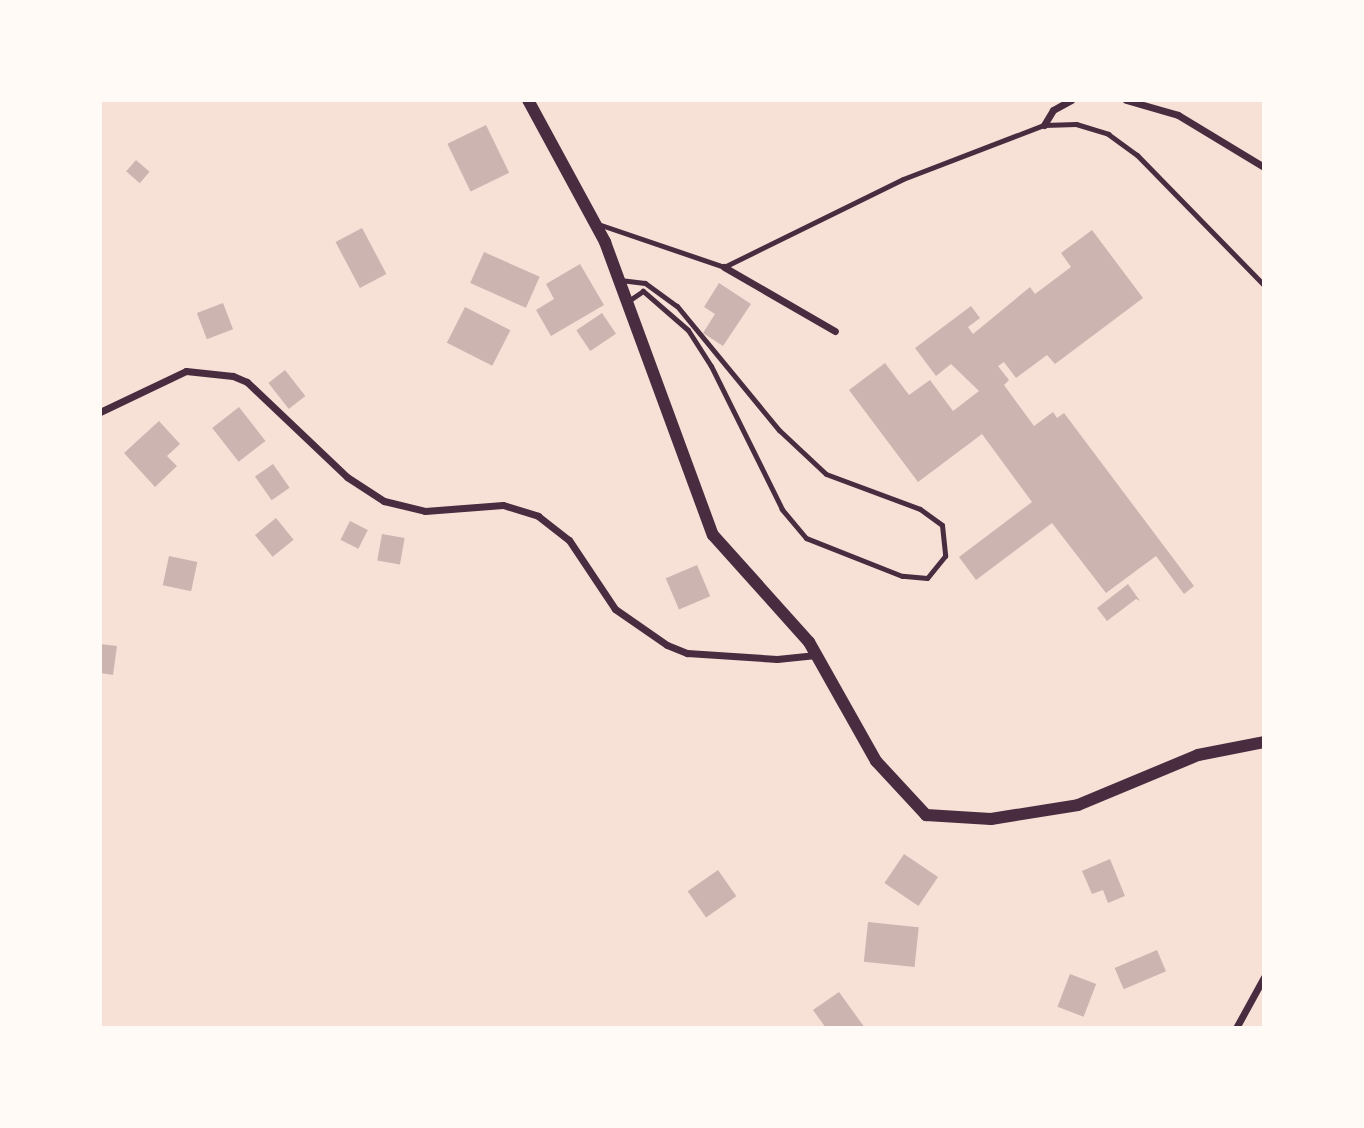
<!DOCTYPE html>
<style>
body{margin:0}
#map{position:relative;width:1364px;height:1128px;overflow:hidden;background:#f7e1d7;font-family:"Open Sans",sans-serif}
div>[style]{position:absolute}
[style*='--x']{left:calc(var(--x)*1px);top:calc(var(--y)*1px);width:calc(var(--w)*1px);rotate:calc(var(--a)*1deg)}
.building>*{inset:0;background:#ccb4b1;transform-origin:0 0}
.service>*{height:5px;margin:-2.5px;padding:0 2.5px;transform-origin:2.5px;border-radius:2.5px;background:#4a2c40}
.minor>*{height:7px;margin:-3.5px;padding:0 3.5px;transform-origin:3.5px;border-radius:3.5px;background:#4a2c40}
.tertiary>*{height:12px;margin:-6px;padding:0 6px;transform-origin:6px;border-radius:6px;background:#4a2c40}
span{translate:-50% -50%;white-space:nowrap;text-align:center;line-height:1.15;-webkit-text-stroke:6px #fffaf5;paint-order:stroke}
.frame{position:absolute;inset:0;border:102px solid #fffaf5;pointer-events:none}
</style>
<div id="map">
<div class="building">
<i style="left:486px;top:125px;width:53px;height:43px;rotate:64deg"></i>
<i style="left:136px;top:160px;width:18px;height:15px;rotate:41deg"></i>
<i style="left:362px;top:228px;width:52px;height:30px;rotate:62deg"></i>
<i style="clip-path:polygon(1092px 230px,1143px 298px,1055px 364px,1047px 355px,1016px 378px,1004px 362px,998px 366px,1009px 380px,1004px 385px,1034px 426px,1053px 412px,1057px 418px,1064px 413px,1194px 586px,1184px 594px,1156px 556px,1106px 593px,1052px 523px,976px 580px,959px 557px,1032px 502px,982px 434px,918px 482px,849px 390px,885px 363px,909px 395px,930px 380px,953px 411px,979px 391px,951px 364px,936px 376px,915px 348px,971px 306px,980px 318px,968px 327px,973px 334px,1030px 287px,1035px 294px,1071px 267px,1061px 253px)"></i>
<i style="left:484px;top:252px;width:61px;height:34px;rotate:24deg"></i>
<i style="clip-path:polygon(580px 264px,604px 305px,551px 336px,536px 310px,554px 299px,546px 284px)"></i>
<i style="clip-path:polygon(719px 283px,751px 304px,723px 346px,703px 333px,715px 314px,704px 307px)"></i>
<i style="left:223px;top:303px;width:28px;height:28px;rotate:69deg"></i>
<i style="left:465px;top:307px;width:51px;height:40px;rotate:27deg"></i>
<i style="left:602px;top:313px;width:25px;height:31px;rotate:56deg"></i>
<i style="left:285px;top:370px;width:33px;height:21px;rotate:52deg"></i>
<i style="left:239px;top:407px;width:43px;height:34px;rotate:52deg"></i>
<i style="clip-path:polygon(159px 421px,180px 444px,167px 456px,177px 466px,155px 487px,124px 453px)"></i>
<i style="left:273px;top:464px;width:29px;height:22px;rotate:55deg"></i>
<i style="left:276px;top:518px;width:28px;height:27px;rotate:51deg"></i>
<i style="left:350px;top:521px;width:20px;height:21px;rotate:27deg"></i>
<i style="left:382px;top:534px;width:23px;height:27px;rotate:10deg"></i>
<i style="left:169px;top:556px;width:29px;height:30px;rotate:12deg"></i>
<i style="left:697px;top:565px;width:34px;height:34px;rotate:67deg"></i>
<i style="clip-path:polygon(1128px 584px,1140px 601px,1136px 599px,1107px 621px,1097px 608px)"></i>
<i style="clip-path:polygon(100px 644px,117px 646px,113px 675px,100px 673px)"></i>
<i style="left:904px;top:854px;width:41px;height:35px;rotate:34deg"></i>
<i style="clip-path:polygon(1110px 859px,1125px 896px,1108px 903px,1103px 890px,1092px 894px,1082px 871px)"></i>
<i style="left:718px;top:870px;width:32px;height:37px;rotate:55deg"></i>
<i style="left:868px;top:922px;width:51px;height:40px;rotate:6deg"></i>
<i style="left:1157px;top:950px;width:23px;height:46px;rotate:67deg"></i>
<i style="left:1070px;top:974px;width:28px;height:35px;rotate:21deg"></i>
<i style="clip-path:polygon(839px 992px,865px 1028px,826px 1028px,813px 1010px)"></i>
</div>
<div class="service">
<i style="--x:598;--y:224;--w:133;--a:18.8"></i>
<i style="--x:724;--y:267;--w:199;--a:-26.2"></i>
<i style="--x:903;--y:179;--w:151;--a:-21"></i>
<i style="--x:1044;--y:125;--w:32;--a:-2"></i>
<i style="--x:1076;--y:124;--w:34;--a:17"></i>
<i style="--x:1108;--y:134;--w:36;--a:36"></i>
<i style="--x:1137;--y:155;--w:182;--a:45.7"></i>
<i style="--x:620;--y:280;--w:25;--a:7"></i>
<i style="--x:645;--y:283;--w:39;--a:36"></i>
<i style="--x:677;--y:306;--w:161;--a:50.6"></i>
<i style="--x:779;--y:430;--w:64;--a:43.1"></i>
<i style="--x:826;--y:474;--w:100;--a:20.4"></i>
<i style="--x:920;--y:509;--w:27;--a:36"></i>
<i style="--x:942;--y:525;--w:31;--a:84"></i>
<i style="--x:945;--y:556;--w:28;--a:129"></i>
<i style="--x:927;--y:578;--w:25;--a:-175"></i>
<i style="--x:902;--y:576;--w:103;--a:-158.4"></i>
<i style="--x:806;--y:538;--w:38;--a:-130"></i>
<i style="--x:782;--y:509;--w:160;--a:-116.4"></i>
<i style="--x:711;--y:366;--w:43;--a:-122.6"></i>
<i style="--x:688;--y:330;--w:60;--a:-139.1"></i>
<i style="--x:643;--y:291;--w:18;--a:146"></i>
</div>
<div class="minor">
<i style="--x:1126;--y:100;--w:54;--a:16.1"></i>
<i style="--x:1178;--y:115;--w:100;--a:31.2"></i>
<i style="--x:1044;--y:125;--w:17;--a:-59"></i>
<i style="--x:1053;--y:110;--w:21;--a:-29"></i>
<i style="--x:724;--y:267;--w:128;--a:30"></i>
<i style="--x:100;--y:412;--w:95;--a:-25.5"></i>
<i style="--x:186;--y:371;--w:47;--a:6.1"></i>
<i style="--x:233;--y:376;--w:15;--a:23"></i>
<i style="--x:247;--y:382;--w:138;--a:43.5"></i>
<i style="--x:347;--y:477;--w:44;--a:33"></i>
<i style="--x:384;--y:501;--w:42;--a:13.7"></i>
<i style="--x:425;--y:511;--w:78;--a:-4.4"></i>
<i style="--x:503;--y:505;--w:37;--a:17"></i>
<i style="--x:538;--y:516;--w:39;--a:38"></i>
<i style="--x:569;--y:540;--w:83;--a:56.3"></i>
<i style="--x:615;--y:609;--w:63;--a:34.7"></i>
<i style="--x:667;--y:645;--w:22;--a:22"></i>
<i style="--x:687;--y:653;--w:90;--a:3.8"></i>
<i style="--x:777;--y:659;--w:39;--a:-6"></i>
<i style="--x:1236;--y:1028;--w:58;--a:-61.2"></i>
</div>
<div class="tertiary">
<i style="--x:528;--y:100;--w:162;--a:61.5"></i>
<i style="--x:605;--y:242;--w:312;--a:69.8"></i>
<i style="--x:713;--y:535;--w:144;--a:48.1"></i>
<i style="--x:809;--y:642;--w:137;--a:60.6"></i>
<i style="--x:876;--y:761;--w:74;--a:47.2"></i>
<i style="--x:926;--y:815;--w:65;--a:3.5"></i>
<i style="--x:991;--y:819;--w:88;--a:-9.1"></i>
<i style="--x:1078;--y:805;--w:130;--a:-22.6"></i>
<i style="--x:1198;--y:755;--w:67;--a:-11.1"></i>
</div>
<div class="frame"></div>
</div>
